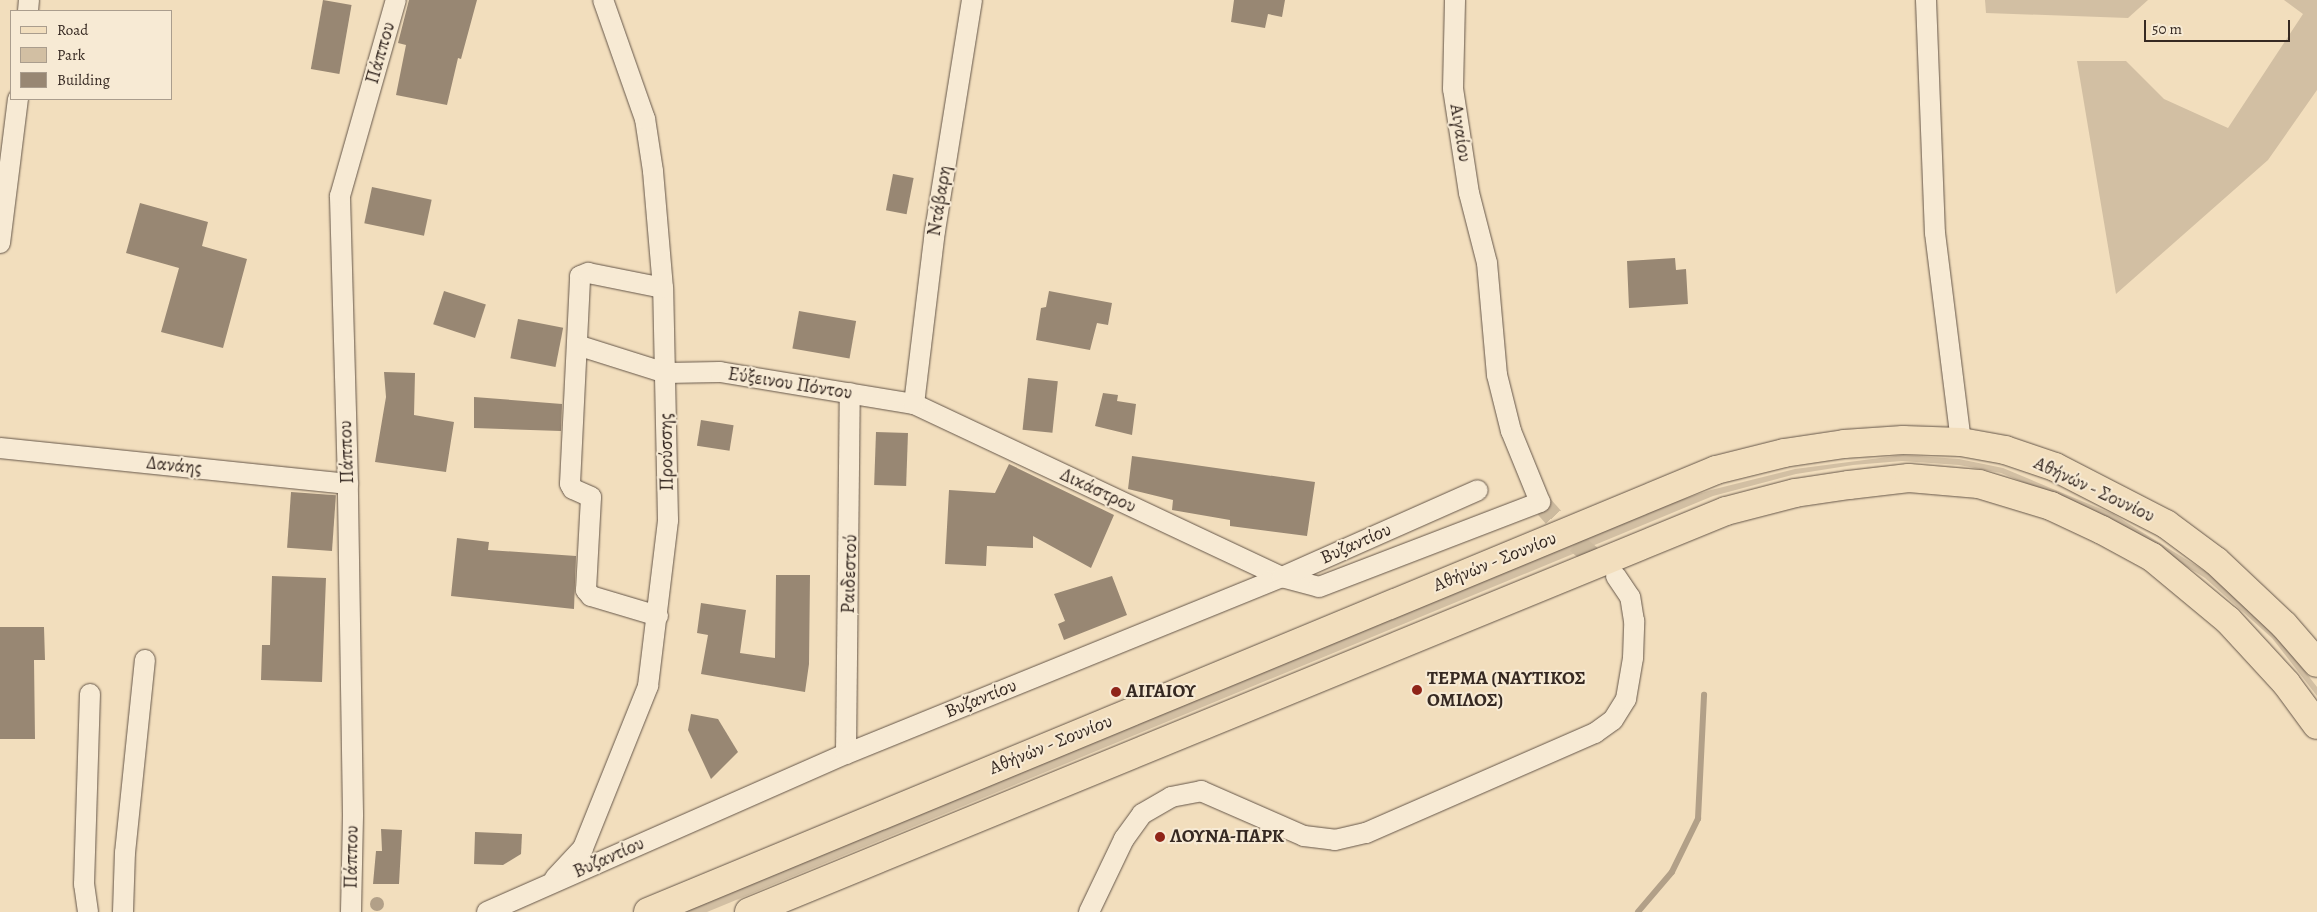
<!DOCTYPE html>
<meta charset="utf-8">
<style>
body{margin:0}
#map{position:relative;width:2317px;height:912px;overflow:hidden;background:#f2debd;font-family:Alegreya,serif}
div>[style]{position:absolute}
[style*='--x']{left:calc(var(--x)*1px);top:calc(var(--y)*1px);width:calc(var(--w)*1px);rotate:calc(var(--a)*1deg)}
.green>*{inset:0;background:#d2bfa3}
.water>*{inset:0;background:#b2a088}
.round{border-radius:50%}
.stream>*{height:5.5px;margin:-2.75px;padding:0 2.75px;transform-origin:2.75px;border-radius:2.75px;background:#b2a088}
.building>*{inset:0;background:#988773;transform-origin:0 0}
.minor-tunnel>*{height:20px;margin-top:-10px;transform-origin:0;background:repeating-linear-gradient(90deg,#ccba9e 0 20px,transparent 0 30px)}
.roads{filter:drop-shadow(0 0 1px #655649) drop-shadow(0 0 1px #655649)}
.minor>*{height:20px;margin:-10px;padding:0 10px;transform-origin:10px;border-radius:10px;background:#f7ead4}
.primary>*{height:28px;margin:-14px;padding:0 14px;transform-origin:14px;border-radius:14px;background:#f2debd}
.dots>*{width:14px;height:14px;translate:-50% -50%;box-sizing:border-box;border:2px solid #f7ead4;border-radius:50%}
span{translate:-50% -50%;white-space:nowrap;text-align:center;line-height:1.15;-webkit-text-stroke:4px #f7ead4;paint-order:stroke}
.street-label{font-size:19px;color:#362922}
.poi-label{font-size:19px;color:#362922;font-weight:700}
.left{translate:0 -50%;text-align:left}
.legend{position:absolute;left:10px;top:10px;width:162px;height:90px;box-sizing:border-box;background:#f7ead4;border:1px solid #aa9d8d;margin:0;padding:6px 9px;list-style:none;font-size:15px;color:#362922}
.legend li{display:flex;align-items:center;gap:10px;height:25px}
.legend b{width:25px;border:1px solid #aa9d8d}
.scale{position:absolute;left:2144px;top:20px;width:146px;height:22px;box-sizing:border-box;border:2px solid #362922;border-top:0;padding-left:6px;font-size:15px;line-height:18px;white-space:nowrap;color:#362922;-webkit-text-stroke:4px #f7ead4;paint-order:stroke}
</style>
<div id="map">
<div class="green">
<i style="clip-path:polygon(1985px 0,2148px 0,2128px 18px,1986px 13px)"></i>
<i style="clip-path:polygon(2284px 0,2317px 0,2317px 90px,2268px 160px,2116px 294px,2077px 61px,2126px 61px,2164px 99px,2228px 128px,2303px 14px)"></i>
<i style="clip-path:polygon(1903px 455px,1959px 459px,2003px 468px,2113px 514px,2208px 573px,2245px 605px,2276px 634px,2317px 687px,2317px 696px,2272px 638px,2205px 578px,2111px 519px,2001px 473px,1959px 465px,1902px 461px,1853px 465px,1796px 474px,1713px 496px,707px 912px,679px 912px,1650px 510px,1711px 490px,1795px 469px)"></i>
</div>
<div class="water">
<i class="round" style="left:370px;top:897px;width:14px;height:14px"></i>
</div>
<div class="stream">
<i style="--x:1638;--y:912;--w:52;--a:-49.6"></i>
<i style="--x:1672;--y:872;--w:59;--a:-63.9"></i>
<i style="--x:1698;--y:819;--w:124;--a:-87.2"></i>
</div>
<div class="building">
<i style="left:323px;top:0;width:29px;height:70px;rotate:10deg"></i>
<i style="clip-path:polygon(409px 0,477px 0,461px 59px,458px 58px,447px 105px,396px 95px,406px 45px,398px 43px)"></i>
<i style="clip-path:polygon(1234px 0,1285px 0,1282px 17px,1268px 14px,1265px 28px,1231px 22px)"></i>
<i style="left:893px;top:174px;width:21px;height:37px;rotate:11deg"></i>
<i style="left:372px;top:187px;width:61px;height:37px;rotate:12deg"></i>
<i style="clip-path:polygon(140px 203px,208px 222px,202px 246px,247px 259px,223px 348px,161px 332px,179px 268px,126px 253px)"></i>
<i style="clip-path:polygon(1675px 258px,1676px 270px,1686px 269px,1688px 304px,1629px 308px,1627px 261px)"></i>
<i style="left:444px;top:291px;width:44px;height:35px;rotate:18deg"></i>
<i style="clip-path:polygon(1049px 291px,1112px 303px,1108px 325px,1097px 323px,1090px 350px,1036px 340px,1041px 308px,1046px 307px)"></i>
<i style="left:799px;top:311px;width:58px;height:38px;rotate:10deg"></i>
<i style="left:518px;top:319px;width:46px;height:40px;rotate:11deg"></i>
<i style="clip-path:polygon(384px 372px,415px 373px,414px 415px,454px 422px,446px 472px,375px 462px,386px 397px)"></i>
<i style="left:1028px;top:378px;width:30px;height:52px;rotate:6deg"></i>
<i style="clip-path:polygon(1103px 393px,1118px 395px,1117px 401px,1136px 404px,1132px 435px,1095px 426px)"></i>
<i style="clip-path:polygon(474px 397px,562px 404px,561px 431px,474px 428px)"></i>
<i style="left:701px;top:420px;width:33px;height:26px;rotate:9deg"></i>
<i style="left:876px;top:432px;width:32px;height:53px;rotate:2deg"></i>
<i style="clip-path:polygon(1132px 456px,1315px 482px,1307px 536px,1230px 526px,1230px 520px,1172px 510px,1173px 500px,1128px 489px)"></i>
<i style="clip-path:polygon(1009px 464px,1114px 515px,1091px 568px,1033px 536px,1033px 548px,987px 546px,986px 566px,945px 564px,949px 490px,995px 493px)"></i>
<i style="left:291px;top:492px;width:45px;height:56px;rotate:4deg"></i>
<i style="clip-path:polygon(457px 538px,489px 542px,488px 550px,576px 556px,574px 609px,451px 596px)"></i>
<i style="clip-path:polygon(776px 575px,810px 575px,809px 664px,805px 692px,701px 674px,708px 635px,697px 633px,701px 603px,746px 610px,740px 653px,775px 658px)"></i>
<i style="clip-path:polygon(272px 576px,326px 578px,322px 682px,261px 680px,262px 645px,270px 645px)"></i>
<i style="clip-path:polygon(1112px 576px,1127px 615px,1064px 640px,1058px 624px,1065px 621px,1054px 594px)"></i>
<i style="clip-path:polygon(0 627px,44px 627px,45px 660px,34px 660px,35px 739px,0 739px)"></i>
<i style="clip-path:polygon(691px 714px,718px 719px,738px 752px,711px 779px,688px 730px)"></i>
<i style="clip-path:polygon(381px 829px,402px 830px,399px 884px,373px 884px,376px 851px,382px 851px)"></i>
<i style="clip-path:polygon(475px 832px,522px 834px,521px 854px,503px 865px,474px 864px)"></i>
</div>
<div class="minor-tunnel">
<i style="--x:1540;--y:502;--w:55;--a:48.7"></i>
<i style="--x:1576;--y:543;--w:43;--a:39.3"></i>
</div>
<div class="roads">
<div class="minor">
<i style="--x:1926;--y:0;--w:233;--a:87.8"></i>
<i style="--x:1935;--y:233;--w:211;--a:82.9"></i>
<i style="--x:28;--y:11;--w:11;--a:-85"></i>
<i style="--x:0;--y:243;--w:145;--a:-82.9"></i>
<i style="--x:577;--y:345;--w:93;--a:17.5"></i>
<i style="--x:666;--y:373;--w:54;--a:-1.1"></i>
<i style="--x:720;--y:372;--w:197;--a:9.4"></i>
<i style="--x:914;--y:404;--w:407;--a:25.2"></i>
<i style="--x:1282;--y:577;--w:38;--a:15"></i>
<i style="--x:1319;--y:587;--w:237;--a:-21"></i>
<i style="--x:1540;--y:502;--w:77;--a:-112.2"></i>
<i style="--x:1511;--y:431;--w:58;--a:-104"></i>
<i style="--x:1497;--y:375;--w:112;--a:-95.1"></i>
<i style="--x:1487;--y:263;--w:72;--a:-104.4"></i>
<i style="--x:1469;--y:193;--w:105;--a:-98.7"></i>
<i style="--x:1453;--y:89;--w:89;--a:-88.7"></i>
<i style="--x:914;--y:404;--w:174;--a:-83.1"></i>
<i style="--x:935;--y:231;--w:234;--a:-80.9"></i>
<i style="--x:0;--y:448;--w:350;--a:5.9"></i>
<i style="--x:658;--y:616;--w:70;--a:-163.4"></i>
<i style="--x:591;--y:596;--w:8;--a:-130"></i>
<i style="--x:586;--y:590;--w:93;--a:-86.9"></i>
<i style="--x:591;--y:497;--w:20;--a:-156"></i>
<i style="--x:573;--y:489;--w:6;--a:-121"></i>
<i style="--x:570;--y:484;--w:208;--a:-87.2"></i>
<i style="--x:580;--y:276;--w:9;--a:-21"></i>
<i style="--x:588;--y:273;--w:76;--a:11.3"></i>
<i style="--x:846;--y:754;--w:361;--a:-89.4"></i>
<i style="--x:555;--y:878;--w:41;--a:-47"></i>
<i style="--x:583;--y:848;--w:175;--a:-68.1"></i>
<i style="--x:648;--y:686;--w:167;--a:-83.1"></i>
<i style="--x:668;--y:520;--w:232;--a:-91.2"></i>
<i style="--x:663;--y:288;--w:117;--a:-94.9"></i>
<i style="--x:653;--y:171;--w:53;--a:-98.7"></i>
<i style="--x:645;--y:119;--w:126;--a:-109.4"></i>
<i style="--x:88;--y:912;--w:28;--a:-98"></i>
<i style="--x:84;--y:884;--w:190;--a:-88.2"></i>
<i style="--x:123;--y:912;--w:59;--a:-88.1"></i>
<i style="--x:125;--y:853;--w:194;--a:-84.1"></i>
<i style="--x:351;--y:912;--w:98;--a:-88.8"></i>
<i style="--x:353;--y:814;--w:330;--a:-90.9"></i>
<i style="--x:348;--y:484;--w:288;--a:-91.6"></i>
<i style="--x:340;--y:196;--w:204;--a:-74.1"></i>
<i style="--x:487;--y:912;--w:392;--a:-23.8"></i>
<i style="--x:846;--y:754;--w:471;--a:-22.1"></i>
<i style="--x:1282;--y:577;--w:214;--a:-23.9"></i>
<i style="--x:1089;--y:912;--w:81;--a:-64.4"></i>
<i style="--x:1124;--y:839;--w:31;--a:-54"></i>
<i style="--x:1142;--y:814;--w:34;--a:-30"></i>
<i style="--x:1171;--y:797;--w:31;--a:-11"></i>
<i style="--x:1201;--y:791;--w:112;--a:23.6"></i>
<i style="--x:1304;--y:836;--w:31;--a:7"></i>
<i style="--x:1335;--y:840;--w:32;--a:-13"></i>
<i style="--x:1366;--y:833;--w:250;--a:-23.6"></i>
<i style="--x:1595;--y:733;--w:22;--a:-36"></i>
<i style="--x:1613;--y:720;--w:25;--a:-58"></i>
<i style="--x:1626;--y:699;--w:42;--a:-80.3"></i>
<i style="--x:1633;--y:658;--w:37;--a:-88"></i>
<i style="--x:1634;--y:621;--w:24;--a:-99"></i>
<i style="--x:1630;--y:597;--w:25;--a:-124"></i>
</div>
<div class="primary">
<i style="--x:648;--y:912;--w:1156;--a:-22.48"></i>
<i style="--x:1716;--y:470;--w:70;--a:-14"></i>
<i style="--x:1784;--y:453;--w:61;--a:-8.5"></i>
<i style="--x:1844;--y:444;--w:59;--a:-3.9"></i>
<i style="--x:1903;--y:440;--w:58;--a:2"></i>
<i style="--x:1961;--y:442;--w:45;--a:10.3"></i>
<i style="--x:2005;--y:450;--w:53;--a:18.8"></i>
<i style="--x:2055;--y:467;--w:125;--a:27.2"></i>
<i style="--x:2166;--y:524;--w:62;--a:36.5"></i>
<i style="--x:2216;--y:561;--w:93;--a:43.3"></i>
<i style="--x:2284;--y:625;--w:50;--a:49"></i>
<i style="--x:749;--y:912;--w:1056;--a:-22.32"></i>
<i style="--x:1726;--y:511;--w:71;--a:-14.6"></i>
<i style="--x:1795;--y:493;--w:55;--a:-8.4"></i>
<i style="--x:1849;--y:485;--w:60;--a:-6.7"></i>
<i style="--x:1909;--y:478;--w:70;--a:4.9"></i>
<i style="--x:1979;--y:484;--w:75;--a:17"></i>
<i style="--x:2051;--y:506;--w:56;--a:25.2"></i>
<i style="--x:2102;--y:530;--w:57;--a:28.4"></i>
<i style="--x:2152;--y:557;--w:99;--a:39.7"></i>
<i style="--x:2228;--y:620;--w:86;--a:47.4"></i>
<i style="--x:2286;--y:683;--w:52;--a:53.6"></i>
</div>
</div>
<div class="dots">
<i style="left:1417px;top:690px;background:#8f2418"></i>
<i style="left:1116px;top:692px;background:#8f2418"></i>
<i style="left:1160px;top:837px;background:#8f2418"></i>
</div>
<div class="street-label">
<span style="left:381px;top:53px;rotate:-74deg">Πάππου</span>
<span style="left:1460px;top:133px;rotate:81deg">Αιγαίου</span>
<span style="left:940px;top:201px;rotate:-81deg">Ντάβαρη</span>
<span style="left:790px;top:384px;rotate:9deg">Εύξεινου Πόντου</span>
<span style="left:347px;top:452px;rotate:-92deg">Πάππου</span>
<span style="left:667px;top:452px;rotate:-91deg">Προύσσης</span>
<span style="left:174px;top:466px;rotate:6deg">Δανάης</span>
<span style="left:2094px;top:490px;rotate:25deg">Αθήνών - Σουνίου</span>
<span style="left:1098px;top:491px;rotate:25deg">Δικάστρου</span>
<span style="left:1356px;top:544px;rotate:-24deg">Βυζαντίου</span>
<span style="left:1495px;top:562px;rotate:-22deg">Αθήνών - Σουνίου</span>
<span style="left:850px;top:574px;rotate:-88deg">Ραιδεστού</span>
<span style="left:981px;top:699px;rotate:-22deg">Βυζαντίου</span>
<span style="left:1051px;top:745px;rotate:-22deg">Αθήνών - Σουνίου</span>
<span style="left:352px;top:857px;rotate:-89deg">Πάππου</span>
<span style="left:609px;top:858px;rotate:-24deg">Βυζαντίου</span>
</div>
<div class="poi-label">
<span class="left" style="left:1427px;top:690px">ΤΕΡΜΑ (ΝΑΥΤΙΚΟΣ<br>ΟΜΙΛΟΣ)</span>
<span class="left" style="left:1126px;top:692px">ΑΙΓΑΙΟΥ</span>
<span class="left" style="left:1170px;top:837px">ΛΟΥΝΑ-ΠΑΡΚ</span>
</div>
<ul class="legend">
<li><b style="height:6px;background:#f2debd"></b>Road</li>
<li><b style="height:14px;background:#d2bfa3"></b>Park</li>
<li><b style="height:14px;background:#988773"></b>Building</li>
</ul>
<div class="scale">50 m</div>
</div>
